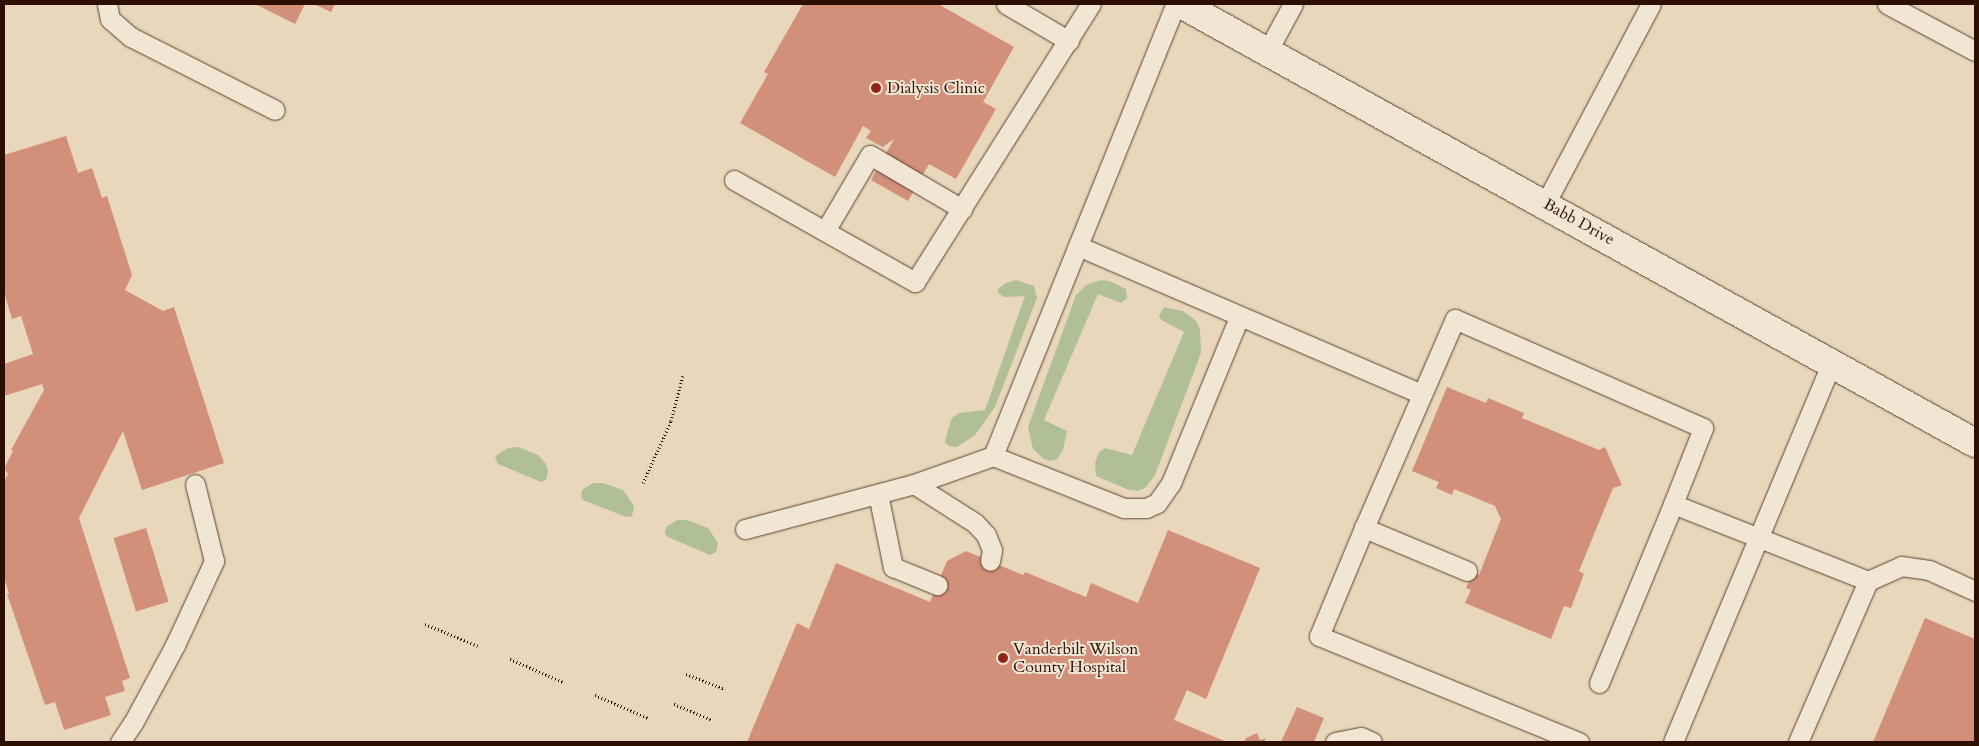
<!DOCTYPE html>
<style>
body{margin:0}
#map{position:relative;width:1979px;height:746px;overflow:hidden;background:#e9d7bc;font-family:Cardo,serif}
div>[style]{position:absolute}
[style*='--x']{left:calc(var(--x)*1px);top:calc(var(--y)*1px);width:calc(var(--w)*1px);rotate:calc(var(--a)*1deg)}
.green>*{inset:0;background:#b0bf96}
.building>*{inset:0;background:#d28f7a;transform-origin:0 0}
.path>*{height:3px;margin-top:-1.5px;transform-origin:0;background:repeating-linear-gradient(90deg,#2c0f00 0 1px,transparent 0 3.5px)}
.roads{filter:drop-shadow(0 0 1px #5b412f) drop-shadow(0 0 1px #5b412f)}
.service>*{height:19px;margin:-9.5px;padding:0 9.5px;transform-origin:9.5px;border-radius:9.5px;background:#f1e5d3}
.minor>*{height:28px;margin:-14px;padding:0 14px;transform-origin:14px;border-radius:14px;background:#f1e5d3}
.dots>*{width:14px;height:14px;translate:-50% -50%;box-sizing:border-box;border:2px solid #f1e5d3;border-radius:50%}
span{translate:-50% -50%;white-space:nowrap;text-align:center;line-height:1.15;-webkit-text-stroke:4px #f1e5d3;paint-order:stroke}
.poi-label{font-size:16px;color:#2c0f00}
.left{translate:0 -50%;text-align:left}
.street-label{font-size:16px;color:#2c0f00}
.frame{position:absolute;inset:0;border:5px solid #2c0f00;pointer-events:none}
</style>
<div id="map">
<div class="green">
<i style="clip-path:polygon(1016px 280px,1034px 286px,1037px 298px,995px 407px,975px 435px,957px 447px,949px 446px,945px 442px,946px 437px,952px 418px,959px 413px,985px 410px,1025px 296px,1004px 297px,998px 293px,998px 289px,1006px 283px)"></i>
<i style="clip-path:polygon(1101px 280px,1109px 281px,1126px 289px,1127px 298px,1121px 303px,1098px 294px,1044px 420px,1067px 431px,1063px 450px,1057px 459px,1050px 461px,1044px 459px,1033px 449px,1028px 427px,1076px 295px,1086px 285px)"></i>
<i style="clip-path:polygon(1164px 307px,1183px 311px,1196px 321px,1200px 329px,1201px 353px,1155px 475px,1146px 487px,1138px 491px,1129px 490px,1096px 476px,1095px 463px,1099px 452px,1105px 448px,1132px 455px,1184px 332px,1161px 320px,1159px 316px)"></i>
<i style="clip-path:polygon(518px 447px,538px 455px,546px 464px,548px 471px,546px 480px,541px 482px,498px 464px,495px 458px,497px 455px,508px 448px)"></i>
<i style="clip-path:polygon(593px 483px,603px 483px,623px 490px,634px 506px,632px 516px,626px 517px,583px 500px,581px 497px,582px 490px)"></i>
<i style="clip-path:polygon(677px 520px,687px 520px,708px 528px,718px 543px,716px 552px,710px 555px,668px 537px,665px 534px,666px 527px)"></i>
</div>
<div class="building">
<i style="clip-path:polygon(255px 4px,305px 4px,295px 24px)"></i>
<i style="clip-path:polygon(314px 4px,335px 4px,331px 12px)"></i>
<i style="clip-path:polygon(803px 4px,938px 4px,1014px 47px,983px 102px,996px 109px,956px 179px,929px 164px,908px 201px,871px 180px,894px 139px,883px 147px,866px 138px,871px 131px,863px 126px,835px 177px,740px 123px,768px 74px,764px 72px)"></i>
<i style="clip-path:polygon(66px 136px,78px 173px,92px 168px,102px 198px,107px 196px,132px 275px,125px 290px,163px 311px,174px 307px,224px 463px,142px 490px,123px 431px,79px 518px,130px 678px,122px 681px,125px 691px,105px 697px,111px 715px,64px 730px,55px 702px,45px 705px,7px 594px,9px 594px,4px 577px,4px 482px,8px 474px,4px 469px,13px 451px,11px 450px,44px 390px,42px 384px,4px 396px,4px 364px,33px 354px,21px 316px,12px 319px,4px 292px,4px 155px)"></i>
<i style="clip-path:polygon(1447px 387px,1486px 403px,1488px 398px,1524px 413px,1522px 418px,1599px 450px,1605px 447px,1622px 485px,1613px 488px,1579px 571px,1584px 574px,1571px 608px,1564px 606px,1551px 639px,1465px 603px,1471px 590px,1466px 588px,1473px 572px,1479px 575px,1501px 519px,1495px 506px,1454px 489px,1452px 495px,1436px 488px,1439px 482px,1412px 471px)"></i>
<i style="left:146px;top:528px;width:77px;height:34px;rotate:73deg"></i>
<i style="clip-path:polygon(1168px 530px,1260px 568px,1206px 699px,1187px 690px,1174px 720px,1227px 742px,747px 742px,797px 623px,809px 629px,836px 563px,930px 602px,947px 561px,966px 551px,1023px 575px,1025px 572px,1086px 597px,1091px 583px,1138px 603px)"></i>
<i style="clip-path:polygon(1925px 618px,1975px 639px,1975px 742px,1873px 742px)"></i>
<i style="clip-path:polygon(1297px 707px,1324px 718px,1314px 742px,1281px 742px)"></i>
<i style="clip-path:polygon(1257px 733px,1260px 740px,1266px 738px,1264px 742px,1244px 742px,1246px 738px)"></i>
</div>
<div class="path">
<i style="--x:643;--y:483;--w:68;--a:-65.7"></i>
<i style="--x:671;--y:421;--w:48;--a:-75.4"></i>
<i style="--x:425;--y:624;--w:57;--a:22.5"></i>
<i style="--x:510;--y:659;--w:58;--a:23.5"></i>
<i style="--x:686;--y:674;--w:42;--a:21"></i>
<i style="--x:595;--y:695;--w:58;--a:23.5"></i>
<i style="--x:674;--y:704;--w:41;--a:22.8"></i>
</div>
<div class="roads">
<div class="service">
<i style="--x:107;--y:4;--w:15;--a:79"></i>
<i style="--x:110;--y:19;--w:28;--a:41"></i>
<i style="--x:131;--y:37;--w:161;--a:26.9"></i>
<i style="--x:1006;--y:4;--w:73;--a:30.4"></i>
<i style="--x:1887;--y:4;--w:100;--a:28.1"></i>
<i style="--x:1267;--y:52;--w:55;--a:-61.6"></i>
<i style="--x:734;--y:180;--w:208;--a:29.4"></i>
<i style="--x:915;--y:282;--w:329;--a:-57.7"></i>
<i style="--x:1545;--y:204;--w:226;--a:-62.1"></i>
<i style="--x:825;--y:231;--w:88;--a:-59.4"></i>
<i style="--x:870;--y:155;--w:107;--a:30.4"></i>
<i style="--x:1078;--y:246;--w:374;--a:23.3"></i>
<i style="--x:993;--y:456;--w:141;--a:21.7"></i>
<i style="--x:1124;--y:508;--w:22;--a:0"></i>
<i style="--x:1146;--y:508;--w:12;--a:-24"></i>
<i style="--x:1157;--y:503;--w:24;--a:-55"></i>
<i style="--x:1171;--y:483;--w:179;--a:-67.7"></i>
<i style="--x:914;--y:484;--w:72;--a:32.6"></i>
<i style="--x:975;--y:523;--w:16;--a:47"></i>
<i style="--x:986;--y:535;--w:16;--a:68"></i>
<i style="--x:992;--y:550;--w:11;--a:100"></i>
<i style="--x:878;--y:494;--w:75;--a:78.4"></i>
<i style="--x:893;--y:567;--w:48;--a:22.2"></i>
<i style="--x:1364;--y:528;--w:228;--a:-66.5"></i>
<i style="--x:1455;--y:319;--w:271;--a:23.7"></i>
<i style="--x:1703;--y:428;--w:82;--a:111.5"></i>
<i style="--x:1673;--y:504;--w:210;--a:21.5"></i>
<i style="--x:1868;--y:581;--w:36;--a:-24"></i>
<i style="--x:1901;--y:566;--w:28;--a:8"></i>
<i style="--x:1929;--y:570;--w:51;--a:24.5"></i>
<i style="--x:745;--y:529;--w:175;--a:-14.9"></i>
<i style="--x:914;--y:484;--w:84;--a:-19.5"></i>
<i style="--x:993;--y:456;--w:488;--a:-68"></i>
<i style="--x:1467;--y:571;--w:112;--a:-157.3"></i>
<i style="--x:1364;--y:528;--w:117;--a:112.6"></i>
<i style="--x:1319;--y:636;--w:281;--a:22.2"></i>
<i style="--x:1599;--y:683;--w:194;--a:-67.5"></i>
<i style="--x:120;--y:742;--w:23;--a:-56"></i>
<i style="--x:133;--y:723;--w:89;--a:-61.7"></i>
<i style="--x:175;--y:645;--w:93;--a:-65.1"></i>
<i style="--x:214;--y:561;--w:79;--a:-103.9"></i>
<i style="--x:1335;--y:742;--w:26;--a:-11"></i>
<i style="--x:1361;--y:737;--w:12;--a:24"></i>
<i style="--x:1673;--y:742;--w:412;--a:-67.3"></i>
<i style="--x:1798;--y:742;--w:176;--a:-66.5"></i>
</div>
<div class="minor">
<i style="--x:1181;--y:4;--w:907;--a:28.94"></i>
</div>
</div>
<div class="dots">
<i style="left:876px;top:88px;background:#8f2418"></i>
<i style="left:1003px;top:658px;background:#8f2418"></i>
</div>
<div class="poi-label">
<span class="left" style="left:887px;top:88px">Dialysis Clinic</span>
<span class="left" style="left:1013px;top:658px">Vanderbilt Wilson<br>County Hospital</span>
</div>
<div class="street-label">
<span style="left:1579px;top:222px;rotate:29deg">Babb Drive</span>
</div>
<div class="frame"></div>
</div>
